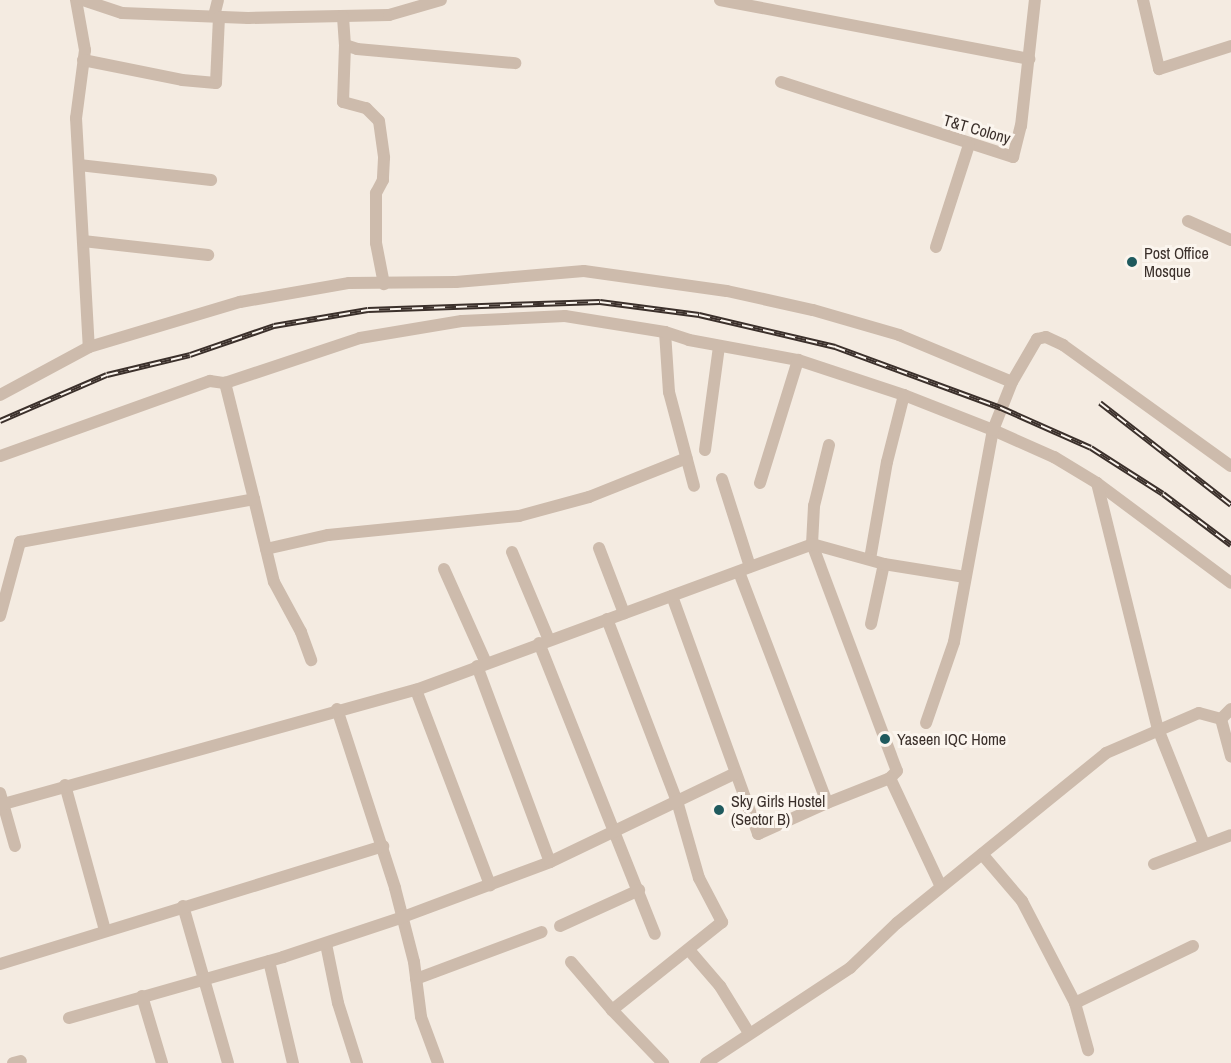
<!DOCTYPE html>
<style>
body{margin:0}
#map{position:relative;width:1231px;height:1063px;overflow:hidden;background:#f4ebe1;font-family:"Archivo Narrow",sans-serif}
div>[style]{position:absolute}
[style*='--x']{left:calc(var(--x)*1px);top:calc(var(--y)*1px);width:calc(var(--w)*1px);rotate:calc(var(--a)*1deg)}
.minor>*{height:12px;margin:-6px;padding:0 6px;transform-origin:6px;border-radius:6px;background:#cdbbac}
.rail>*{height:6px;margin-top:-3px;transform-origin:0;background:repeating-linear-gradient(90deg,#fbf5ee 0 11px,#3b302b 0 22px);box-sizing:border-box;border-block:2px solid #3b302b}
.dots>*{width:16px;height:16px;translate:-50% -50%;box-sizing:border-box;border:3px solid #fbf5ee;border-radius:50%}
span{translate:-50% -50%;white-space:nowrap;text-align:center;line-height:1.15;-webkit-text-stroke:6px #fbf5ee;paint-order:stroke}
.street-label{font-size:16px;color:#3b302b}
.poi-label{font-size:16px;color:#3b302b}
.left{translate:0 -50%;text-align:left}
</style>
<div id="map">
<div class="minor">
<i style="--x:76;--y:0;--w:51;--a:79.8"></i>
<i style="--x:85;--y:50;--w:69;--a:97.5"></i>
<i style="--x:76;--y:118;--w:229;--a:86.8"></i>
<i style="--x:83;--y:0;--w:41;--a:18.4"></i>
<i style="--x:122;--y:13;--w:126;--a:2.3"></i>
<i style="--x:248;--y:18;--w:141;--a:-1.2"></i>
<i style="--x:389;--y:15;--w:54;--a:-16.1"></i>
<i style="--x:720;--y:0;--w:315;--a:10.8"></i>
<i style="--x:1143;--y:0;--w:71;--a:76.9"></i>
<i style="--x:1159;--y:69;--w:76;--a:-17.7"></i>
<i style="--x:214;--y:16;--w:16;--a:-76"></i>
<i style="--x:343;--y:17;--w:28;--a:86"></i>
<i style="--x:345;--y:45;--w:13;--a:18"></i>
<i style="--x:357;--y:49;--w:159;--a:5.1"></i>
<i style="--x:345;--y:45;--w:57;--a:92"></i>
<i style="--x:343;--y:102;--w:24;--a:15"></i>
<i style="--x:366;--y:108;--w:18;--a:45"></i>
<i style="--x:379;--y:121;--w:37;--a:82"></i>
<i style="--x:384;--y:158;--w:22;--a:93"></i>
<i style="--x:383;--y:180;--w:15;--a:118"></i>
<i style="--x:376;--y:193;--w:50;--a:90"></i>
<i style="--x:376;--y:243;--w:42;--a:79"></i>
<i style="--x:83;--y:60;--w:101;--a:11.4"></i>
<i style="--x:182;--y:80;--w:34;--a:5"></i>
<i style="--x:216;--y:83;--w:66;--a:-87.4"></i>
<i style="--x:781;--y:82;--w:244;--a:17.9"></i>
<i style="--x:1013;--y:157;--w:32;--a:-76"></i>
<i style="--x:1021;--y:126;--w:127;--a:-83.7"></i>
<i style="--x:79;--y:165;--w:133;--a:6.5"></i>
<i style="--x:1188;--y:221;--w:47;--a:23.8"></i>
<i style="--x:83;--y:241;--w:126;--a:6.4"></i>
<i style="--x:936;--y:247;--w:107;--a:-72.1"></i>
<i style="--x:665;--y:332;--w:60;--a:86.2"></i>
<i style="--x:669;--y:392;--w:97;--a:75.1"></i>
<i style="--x:0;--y:395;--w:101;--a:-28.3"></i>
<i style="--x:89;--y:347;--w:158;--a:-16.6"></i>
<i style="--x:240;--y:302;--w:111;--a:-9.9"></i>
<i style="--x:349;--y:283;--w:107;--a:-0.5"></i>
<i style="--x:456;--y:282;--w:128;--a:-4.9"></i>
<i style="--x:584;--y:271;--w:144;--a:8"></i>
<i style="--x:727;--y:291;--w:88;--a:12.5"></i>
<i style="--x:813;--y:310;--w:90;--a:16.2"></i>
<i style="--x:899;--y:335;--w:122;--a:22.6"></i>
<i style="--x:829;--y:445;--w:63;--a:103.8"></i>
<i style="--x:814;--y:506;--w:38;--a:93"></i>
<i style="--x:812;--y:544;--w:242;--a:69.5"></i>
<i style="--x:897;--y:771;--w:10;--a:135"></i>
<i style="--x:890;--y:778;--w:120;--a:64.9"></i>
<i style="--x:705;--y:450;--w:105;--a:-82.3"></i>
<i style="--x:0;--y:456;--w:223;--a:-19.7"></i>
<i style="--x:210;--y:381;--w:15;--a:8"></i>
<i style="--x:225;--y:383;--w:142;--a:-18.4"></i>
<i style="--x:360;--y:338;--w:103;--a:-9.5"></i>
<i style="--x:462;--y:321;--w:103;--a:-2.8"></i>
<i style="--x:565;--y:316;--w:101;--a:9.1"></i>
<i style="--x:665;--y:332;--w:25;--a:18"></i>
<i style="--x:689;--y:340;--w:111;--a:10.4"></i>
<i style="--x:798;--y:360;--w:112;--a:18.3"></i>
<i style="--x:904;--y:395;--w:96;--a:21.5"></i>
<i style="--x:993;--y:430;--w:67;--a:23.9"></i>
<i style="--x:1054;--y:457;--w:50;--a:31.2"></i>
<i style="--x:1097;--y:483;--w:167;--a:36.7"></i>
<i style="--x:722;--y:479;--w:92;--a:72.3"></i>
<i style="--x:760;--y:483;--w:129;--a:-72.8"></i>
<i style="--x:1097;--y:483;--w:253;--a:76.1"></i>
<i style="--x:1158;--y:729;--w:124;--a:68.2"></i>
<i style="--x:254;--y:499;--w:85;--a:76.5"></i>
<i style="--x:274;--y:582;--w:57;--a:61.6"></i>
<i style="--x:301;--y:632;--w:30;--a:70"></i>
<i style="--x:599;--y:548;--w:70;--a:69"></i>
<i style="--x:266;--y:549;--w:64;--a:-12.7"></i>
<i style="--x:328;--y:535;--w:192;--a:-5.7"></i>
<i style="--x:519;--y:516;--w:73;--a:-15.2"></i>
<i style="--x:589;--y:497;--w:105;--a:-21.7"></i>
<i style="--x:512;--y:552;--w:95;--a:67.2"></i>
<i style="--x:870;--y:559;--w:98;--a:-80.1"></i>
<i style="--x:887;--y:462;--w:69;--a:-75.8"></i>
<i style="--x:444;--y:569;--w:103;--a:65.9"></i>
<i style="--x:739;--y:572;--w:247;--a:69.1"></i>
<i style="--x:827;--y:803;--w:68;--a:-21.6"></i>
<i style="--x:672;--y:596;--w:253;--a:70.1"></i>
<i style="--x:758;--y:834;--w:76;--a:-24.2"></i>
<i style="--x:0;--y:616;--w:77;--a:-74.9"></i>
<i style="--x:20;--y:542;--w:238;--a:-10.4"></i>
<i style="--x:254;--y:499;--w:120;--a:-104"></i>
<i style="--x:607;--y:619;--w:195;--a:69"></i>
<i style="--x:677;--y:801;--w:80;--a:74.1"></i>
<i style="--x:699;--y:878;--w:50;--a:62.4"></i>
<i style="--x:722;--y:922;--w:141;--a:141.3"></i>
<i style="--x:612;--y:1010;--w:74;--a:46.1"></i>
<i style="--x:871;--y:624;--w:61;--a:-77.8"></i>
<i style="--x:539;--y:643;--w:313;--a:68.3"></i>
<i style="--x:477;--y:666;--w:209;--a:69.6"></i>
<i style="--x:416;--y:690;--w:209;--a:69.2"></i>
<i style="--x:337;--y:709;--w:188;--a:72"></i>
<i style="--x:395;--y:888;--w:76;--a:75.6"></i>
<i style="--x:414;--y:962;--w:55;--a:82.7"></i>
<i style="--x:421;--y:1017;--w:49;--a:69.7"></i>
<i style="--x:1221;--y:719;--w:39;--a:75"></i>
<i style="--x:926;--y:723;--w:86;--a:-70.9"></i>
<i style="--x:954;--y:642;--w:216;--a:-79.6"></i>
<i style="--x:993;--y:430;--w:52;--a:-68.4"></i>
<i style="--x:1012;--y:382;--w:50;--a:-59.8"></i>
<i style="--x:1037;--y:339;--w:9;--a:-13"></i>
<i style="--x:1046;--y:337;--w:19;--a:25"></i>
<i style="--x:1063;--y:345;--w:207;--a:35.8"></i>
<i style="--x:65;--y:785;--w:150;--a:74.6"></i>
<i style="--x:0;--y:793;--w:55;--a:74.2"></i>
<i style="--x:0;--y:805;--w:432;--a:-15.5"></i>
<i style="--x:416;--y:690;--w:422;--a:-20.2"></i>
<i style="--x:812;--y:544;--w:75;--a:15.5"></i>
<i style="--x:884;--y:564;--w:82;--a:9.1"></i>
<i style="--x:982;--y:854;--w:62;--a:49.6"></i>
<i style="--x:1022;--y:901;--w:115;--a:62.5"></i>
<i style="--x:1075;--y:1003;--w:49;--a:74.5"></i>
<i style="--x:1154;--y:864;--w:82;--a:-20.6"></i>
<i style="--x:183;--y:906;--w:163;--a:74"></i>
<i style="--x:560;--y:926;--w:87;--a:-24.5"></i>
<i style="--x:326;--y:944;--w:60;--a:78.5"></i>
<i style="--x:338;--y:1003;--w:63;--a:72.4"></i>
<i style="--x:689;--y:950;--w:48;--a:49.3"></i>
<i style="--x:720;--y:986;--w:55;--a:58.3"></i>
<i style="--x:269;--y:961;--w:105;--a:76.8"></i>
<i style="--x:571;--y:962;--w:63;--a:49.5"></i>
<i style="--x:0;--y:964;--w:401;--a:-17.1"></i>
<i style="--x:416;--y:979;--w:134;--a:-20.5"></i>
<i style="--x:142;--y:996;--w:70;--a:73.4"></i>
<i style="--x:1075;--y:1003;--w:131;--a:-25.8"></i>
<i style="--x:69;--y:1018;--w:223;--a:-15.9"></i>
<i style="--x:283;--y:957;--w:126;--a:-18.4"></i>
<i style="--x:403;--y:917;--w:157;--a:-20.5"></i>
<i style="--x:550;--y:862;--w:206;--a:-25.6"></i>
<i style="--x:13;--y:1063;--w:8;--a:-14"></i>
<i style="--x:706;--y:1063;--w:173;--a:-33.4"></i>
<i style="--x:850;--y:968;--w:65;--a:-43.8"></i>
<i style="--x:897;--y:923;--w:269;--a:-39.1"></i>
<i style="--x:1106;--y:753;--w:101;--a:-23.3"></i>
<i style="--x:1199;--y:713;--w:23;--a:15"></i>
<i style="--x:1221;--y:719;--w:14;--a:-45"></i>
</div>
<div class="rail">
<i style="--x:1100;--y:403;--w:166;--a:37.9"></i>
<i style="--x:0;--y:421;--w:116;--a:-23.3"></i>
<i style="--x:107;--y:375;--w:85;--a:-13.5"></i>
<i style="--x:190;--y:355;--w:89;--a:-19"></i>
<i style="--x:274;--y:326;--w:95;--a:-9.7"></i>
<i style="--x:368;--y:310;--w:232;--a:-2"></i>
<i style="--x:600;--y:302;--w:100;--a:7.5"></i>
<i style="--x:699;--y:315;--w:140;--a:13.2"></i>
<i style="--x:835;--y:347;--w:177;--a:20.2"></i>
<i style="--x:1001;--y:408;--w:98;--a:24"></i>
<i style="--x:1091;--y:448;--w:85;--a:32.6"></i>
<i style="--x:1163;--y:494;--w:85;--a:36.9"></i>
</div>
<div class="dots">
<i style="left:1132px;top:262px;background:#1f5a5e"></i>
<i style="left:885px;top:739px;background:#1f5a5e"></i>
<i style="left:719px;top:810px;background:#1f5a5e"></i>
</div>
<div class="street-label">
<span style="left:977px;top:129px;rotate:16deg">T&amp;T Colony</span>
</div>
<div class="poi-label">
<span class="left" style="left:1144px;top:262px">Post Office<br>Mosque</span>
<span class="left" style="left:897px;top:739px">Yaseen IQC Home</span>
<span class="left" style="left:731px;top:810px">Sky Girls Hostel<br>(Sector B)</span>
</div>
</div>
